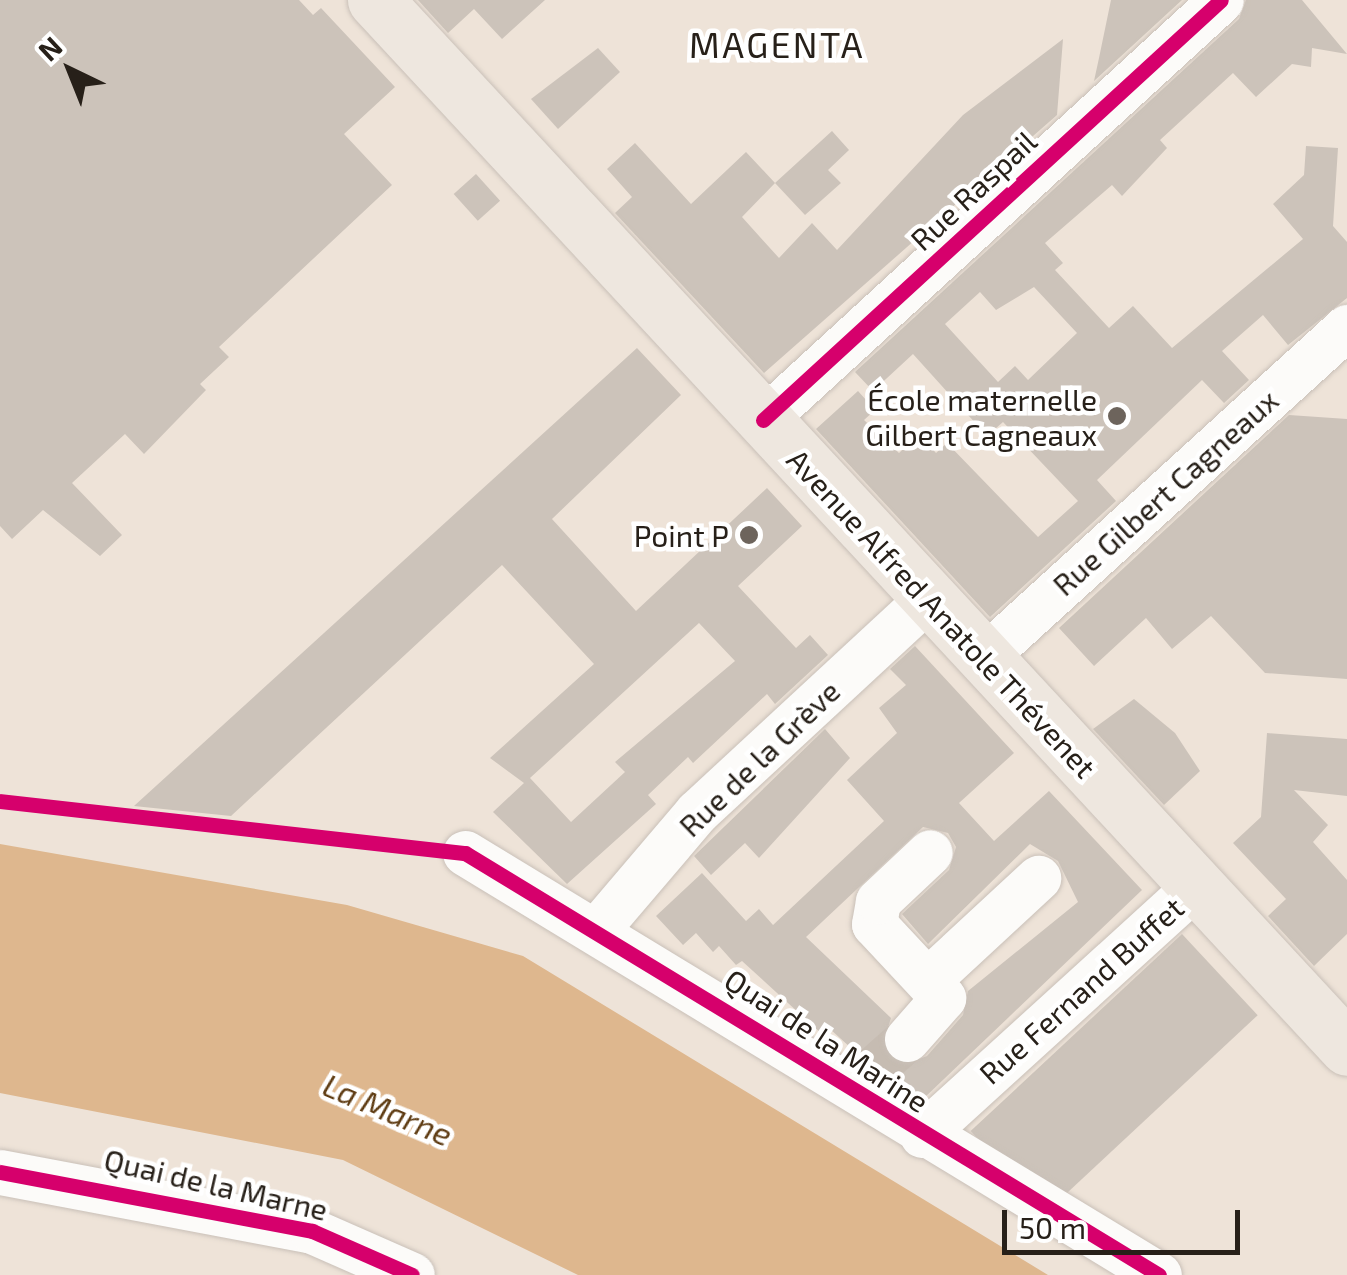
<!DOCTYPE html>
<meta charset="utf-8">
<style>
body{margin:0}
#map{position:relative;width:1347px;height:1275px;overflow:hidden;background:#eee3d8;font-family:"Exo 2",sans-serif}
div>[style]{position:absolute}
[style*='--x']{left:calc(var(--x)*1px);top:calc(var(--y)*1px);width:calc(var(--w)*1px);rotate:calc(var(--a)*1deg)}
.water>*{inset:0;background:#deb78e}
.building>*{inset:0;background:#ccc3ba;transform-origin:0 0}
.minor-tunnel>*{height:45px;margin-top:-22.5px;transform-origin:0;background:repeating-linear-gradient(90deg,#c6bcb2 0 45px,transparent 0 67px)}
.roads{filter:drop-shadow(0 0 2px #c9c0b8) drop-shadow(0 0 2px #c9c0b8)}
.minor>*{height:45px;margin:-22.5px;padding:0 22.5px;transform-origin:22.5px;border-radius:22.5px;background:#fcfbf9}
.major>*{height:55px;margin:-27.5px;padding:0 27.5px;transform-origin:27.5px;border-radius:27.5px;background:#eee7df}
.cycleway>*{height:15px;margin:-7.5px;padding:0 7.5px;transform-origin:7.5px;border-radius:7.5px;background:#d6006c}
.dots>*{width:28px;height:28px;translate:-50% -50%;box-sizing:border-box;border:5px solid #fff;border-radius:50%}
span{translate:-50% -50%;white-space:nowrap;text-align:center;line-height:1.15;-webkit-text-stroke:9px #fff;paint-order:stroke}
.street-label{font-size:30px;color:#272019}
.poi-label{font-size:30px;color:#272019}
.right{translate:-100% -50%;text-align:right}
.water-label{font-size:32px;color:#5f3c13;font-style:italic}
.quarter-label{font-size:35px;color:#272019;letter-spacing:2.5px}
.north{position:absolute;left:20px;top:20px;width:100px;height:100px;-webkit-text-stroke:8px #fff;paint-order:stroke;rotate:317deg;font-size:28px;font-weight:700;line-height:40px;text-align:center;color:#272019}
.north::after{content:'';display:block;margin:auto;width:35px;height:45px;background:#272019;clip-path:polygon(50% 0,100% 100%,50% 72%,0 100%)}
.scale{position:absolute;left:1002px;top:1210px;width:238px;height:45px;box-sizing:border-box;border:5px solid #272019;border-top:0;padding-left:12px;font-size:30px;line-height:35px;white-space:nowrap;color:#272019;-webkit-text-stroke:8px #fff;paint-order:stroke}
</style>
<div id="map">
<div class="water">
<i style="clip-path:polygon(0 844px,347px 905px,523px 956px,1048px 1275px,578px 1275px,343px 1160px,0 1093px)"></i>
</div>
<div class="building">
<i style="clip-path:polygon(0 0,299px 0,313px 15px,321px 8px,395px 87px,344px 134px,392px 185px,219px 347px,229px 357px,200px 384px,206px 390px,144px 454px,125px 434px,72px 483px,122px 535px,100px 556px,43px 510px,12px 539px,0 526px)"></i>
<i style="clip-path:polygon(418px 0,545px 0,502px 39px,474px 9px,448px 33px)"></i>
<i style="clip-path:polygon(1111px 0,1182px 0,1094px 81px,1099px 58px)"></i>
<i style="clip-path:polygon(evenodd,1246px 0,1302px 0,1347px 54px,1312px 48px,1311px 67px,1292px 64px,1256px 97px,1233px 73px,1160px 140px,1167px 148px,1122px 196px,1112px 185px,1045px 243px,1063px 263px,1055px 270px,1109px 328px,1133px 306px,1172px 348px,1303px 239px,1273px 204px,1304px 175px,1306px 146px,1338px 148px,1333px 226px,1347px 242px,1347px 298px,1288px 345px,1263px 315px,1222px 351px,1249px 380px,1224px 403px,1202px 380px,1097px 480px,1116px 501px,990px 617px,816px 429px,858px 391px,875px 410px,864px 420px,899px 453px,919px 434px,936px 453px,947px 443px,1038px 537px,1078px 501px,1003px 422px,987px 436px,913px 354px,873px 391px,855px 372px,1239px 19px,1246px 0,1034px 287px,1077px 333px,1028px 380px,1015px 366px,998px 382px,945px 324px,980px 292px,996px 310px,1034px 287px)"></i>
<i style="clip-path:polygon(1063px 39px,1057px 115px,764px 373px,615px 213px,632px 197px,607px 169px,635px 143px,691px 204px,746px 152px,775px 183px,832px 131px,849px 150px,828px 170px,841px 183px,805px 215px,775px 183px,742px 217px,779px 258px,812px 223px,837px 250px,963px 115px)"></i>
<i style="clip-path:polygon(598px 48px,620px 72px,558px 129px,531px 99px)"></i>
<i style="left:476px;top:174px;width:36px;height:30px;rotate:48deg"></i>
<i style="clip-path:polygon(evenodd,637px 348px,681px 395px,552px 519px,636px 611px,767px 488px,802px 526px,738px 586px,796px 648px,810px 635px,828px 655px,775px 704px,767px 694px,693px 763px,688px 757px,648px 795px,656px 804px,567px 884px,493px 812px,524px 783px,490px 758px,594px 664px,502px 565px,231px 816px,134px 806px,637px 348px,699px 623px,735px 661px,615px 762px,625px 772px,571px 822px,530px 778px,699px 623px)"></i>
<i style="clip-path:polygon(1289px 415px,1347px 419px,1347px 679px,1265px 673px,1211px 616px,1172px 649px,1146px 618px,1094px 666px,1059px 628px)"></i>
<i style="clip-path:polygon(evenodd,915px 646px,1014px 753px,959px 803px,994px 841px,1049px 791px,1142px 890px,922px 1100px,890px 1068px,882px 1076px,830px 1029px,823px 1035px,742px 961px,736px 965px,719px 946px,713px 952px,696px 933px,683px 945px,656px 916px,702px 873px,746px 921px,759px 909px,773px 925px,884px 821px,847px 780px,897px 733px,879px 708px,906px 685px,890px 669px,915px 646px,923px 827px,948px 833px,956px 847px,949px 870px,902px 914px,928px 944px,1030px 844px,1058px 861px,1078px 902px,968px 991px,963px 1015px,927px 1056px,903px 1065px,882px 1046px,891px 1018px,806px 937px,923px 827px)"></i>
<i style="clip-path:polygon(1134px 699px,1175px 733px,1200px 771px,1164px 805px,1093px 729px)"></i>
<i style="clip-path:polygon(825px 729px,850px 758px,759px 858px,745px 843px,711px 875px,694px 856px)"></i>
<i style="clip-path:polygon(1267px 733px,1347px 739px,1347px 796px,1294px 790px,1328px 825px,1313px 842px,1347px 880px,1347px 934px,1314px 966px,1268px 916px,1286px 899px,1233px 843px,1261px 817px)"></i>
<i style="left:1182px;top:934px;width:111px;height:289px;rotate:47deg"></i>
</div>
<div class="minor-tunnel">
<i style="--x:870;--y:1072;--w:50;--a:-41.7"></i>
</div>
<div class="roads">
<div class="minor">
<i style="--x:763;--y:420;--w:621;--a:-42.52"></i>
<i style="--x:983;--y:658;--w:492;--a:-42.3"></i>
<i style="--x:465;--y:853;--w:812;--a:31.3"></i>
<i style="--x:599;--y:927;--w:151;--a:-49.6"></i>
<i style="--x:697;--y:812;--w:315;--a:-42.8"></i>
<i style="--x:929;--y:979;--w:149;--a:-42.8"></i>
<i style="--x:907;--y:1039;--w:55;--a:-48.7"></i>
<i style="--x:943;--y:998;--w:101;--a:-133"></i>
<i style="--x:874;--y:924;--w:23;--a:-80"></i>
<i style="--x:878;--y:901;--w:71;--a:-43.3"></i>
<i style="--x:922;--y:1135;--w:370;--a:-42.3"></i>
<i style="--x:0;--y:1172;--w:318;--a:10.7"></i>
<i style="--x:312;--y:1231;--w:109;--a:23.7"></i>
</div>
<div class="major">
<i style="--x:375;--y:0;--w:1429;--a:47.15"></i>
</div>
</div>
<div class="cycleway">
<i style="--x:763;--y:420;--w:621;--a:-42.52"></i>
<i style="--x:0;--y:801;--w:468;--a:6.4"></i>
<i style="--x:465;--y:853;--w:812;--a:31.3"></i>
<i style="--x:0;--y:1172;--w:318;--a:10.7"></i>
<i style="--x:312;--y:1231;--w:109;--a:23.7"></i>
</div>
<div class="dots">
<i style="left:1117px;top:416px;background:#6d645c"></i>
<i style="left:749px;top:535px;background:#6d645c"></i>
</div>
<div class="street-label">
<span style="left:973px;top:190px;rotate:-43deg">Rue Raspail</span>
<span style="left:1165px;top:492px;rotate:-42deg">Rue Gilbert Cagneaux</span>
<span style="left:942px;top:613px;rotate:47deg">Avenue Alfred Anatole Thévenet</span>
<span style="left:759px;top:758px;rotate:-44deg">Rue de la Grève</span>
<span style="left:1081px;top:990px;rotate:-42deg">Rue Fernand Buffet</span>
<span style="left:827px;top:1040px;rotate:33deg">Quai de la Marine</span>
<span style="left:216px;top:1184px;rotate:13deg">Quai de la Marne</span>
</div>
<div class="poi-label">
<span class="right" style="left:1097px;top:416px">École maternelle<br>Gilbert Cagneaux</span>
<span class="right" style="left:729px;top:535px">Point P</span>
</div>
<div class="water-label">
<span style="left:388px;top:1109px;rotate:23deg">La Marne</span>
</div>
<div class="quarter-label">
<span style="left:777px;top:44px">MAGENTA</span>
</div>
<div class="north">N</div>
<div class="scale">50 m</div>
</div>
